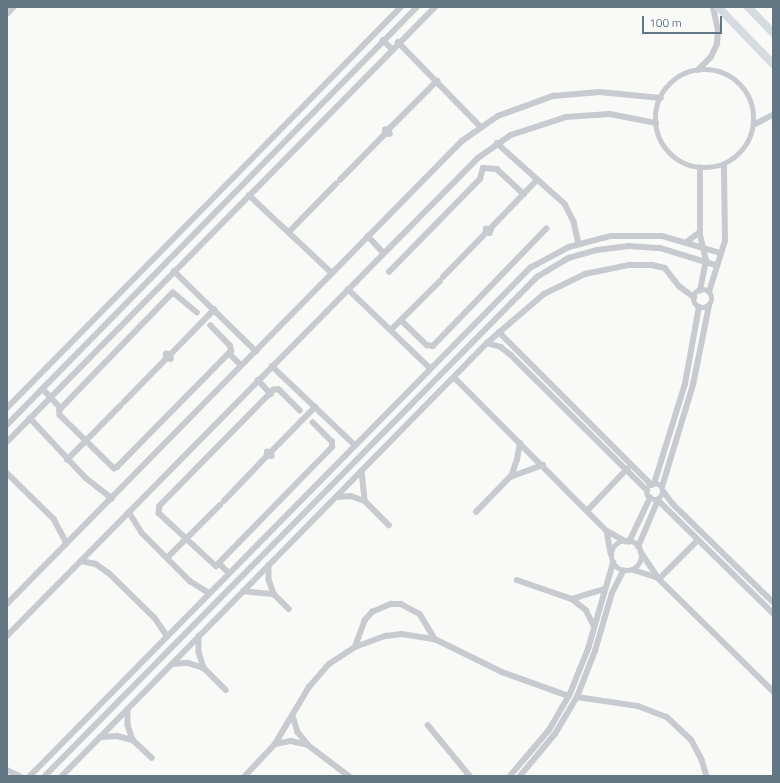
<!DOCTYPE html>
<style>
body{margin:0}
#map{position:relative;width:780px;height:783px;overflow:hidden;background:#f9f9f7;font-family:"Titillium Web",sans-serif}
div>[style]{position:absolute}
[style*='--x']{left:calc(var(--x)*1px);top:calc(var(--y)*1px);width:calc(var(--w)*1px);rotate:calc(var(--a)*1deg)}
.street>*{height:5.5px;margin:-2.75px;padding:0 2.75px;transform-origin:2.75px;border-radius:2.75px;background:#c7cbcf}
.street>.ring{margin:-2.75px;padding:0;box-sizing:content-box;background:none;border:5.5px solid #c7cbcf;border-radius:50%}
.primary>*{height:8px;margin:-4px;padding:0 4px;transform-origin:4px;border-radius:4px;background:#d6dbdf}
span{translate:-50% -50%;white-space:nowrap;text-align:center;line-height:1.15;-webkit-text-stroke:4px #fff;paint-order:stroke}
.frame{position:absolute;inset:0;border:8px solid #637684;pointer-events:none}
.scale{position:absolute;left:642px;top:16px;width:80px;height:18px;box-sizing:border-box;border:2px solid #637684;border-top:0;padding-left:5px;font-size:12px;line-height:14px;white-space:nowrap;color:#637684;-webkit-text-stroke:3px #fff;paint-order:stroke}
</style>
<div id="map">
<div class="street">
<i style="--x:7;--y:14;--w:10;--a:-45"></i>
<i style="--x:383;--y:40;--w:13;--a:45"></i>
<i style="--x:398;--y:42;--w:119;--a:45.7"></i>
<i class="ring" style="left:656px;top:70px;width:92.5px;height:92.5px"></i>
<i style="--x:698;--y:70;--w:18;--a:-45"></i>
<i style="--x:711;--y:57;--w:14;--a:-65"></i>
<i style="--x:717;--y:44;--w:13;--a:-86"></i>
<i style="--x:718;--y:31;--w:25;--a:-102"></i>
<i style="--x:755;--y:124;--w:20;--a:-27"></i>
<i style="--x:389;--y:129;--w:68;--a:-45"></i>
<i style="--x:497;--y:143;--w:91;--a:41.9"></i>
<i style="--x:565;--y:204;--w:20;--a:63"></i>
<i style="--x:574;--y:222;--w:22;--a:77"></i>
<i style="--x:340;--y:180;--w:64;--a:-45.6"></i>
<i style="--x:385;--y:134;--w:4;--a:-90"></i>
<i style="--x:385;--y:130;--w:4;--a:-14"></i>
<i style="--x:389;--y:129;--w:5;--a:79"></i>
<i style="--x:390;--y:134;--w:5;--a:180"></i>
<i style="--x:249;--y:195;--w:114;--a:43.2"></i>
<i style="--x:490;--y:229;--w:68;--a:-46.2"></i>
<i style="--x:289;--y:232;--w:67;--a:-45.6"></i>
<i style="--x:368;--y:236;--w:22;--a:47"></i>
<i style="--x:687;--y:242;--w:16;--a:-38"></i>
<i style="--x:174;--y:271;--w:115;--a:44.3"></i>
<i style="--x:389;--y:272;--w:130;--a:-45.6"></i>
<i style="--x:480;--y:179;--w:11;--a:-75"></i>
<i style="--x:483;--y:168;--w:14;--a:4"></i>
<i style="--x:497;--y:169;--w:37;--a:43"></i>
<i style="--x:443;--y:277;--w:62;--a:-45.7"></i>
<i style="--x:486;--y:233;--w:4;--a:-90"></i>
<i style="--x:486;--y:229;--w:5;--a:11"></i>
<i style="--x:491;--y:230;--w:3;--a:108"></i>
<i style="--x:490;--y:233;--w:4;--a:180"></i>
<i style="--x:348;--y:289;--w:114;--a:43.9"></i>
<i class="ring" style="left:694px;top:290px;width:12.5px;height:12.5px"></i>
<i style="--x:700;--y:291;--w:31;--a:-79"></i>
<i style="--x:706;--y:261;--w:27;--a:-103"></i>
<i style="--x:700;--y:235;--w:67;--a:-90"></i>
<i style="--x:709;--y:292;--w:53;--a:-72.6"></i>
<i style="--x:725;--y:241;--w:76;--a:-90.8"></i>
<i style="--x:197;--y:313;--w:31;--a:-140"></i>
<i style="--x:173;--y:293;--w:163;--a:134"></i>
<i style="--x:60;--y:410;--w:5;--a:90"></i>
<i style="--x:60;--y:415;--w:76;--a:44.5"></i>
<i style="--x:114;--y:468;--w:3;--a:-18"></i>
<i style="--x:117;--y:467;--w:163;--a:-45.5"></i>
<i style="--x:231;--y:351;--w:5;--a:-101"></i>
<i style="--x:230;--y:346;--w:28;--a:-134"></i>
<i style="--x:401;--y:320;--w:36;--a:44"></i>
<i style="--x:427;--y:345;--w:6;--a:9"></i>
<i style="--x:433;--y:346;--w:163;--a:-46"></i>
<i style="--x:391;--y:330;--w:69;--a:-45"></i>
<i style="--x:499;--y:332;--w:216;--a:45"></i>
<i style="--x:487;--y:343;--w:15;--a:16"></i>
<i style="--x:501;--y:347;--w:13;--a:39"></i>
<i style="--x:511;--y:355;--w:192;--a:44.8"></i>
<i style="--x:229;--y:353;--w:17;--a:45"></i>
<i style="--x:171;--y:354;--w:62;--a:-45.7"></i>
<i style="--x:272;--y:366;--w:115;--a:43.6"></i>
<i style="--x:454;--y:377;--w:217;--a:45.2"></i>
<i style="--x:607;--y:531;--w:21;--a:29"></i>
<i style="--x:258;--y:380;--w:19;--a:47"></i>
<i style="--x:43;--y:389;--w:26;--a:47"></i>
<i style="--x:124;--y:402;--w:60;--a:-45.7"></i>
<i style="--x:166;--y:359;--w:5;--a:-90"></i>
<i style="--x:166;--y:354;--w:5;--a:0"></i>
<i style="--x:171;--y:354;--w:5;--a:90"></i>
<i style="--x:171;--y:359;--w:5;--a:180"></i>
<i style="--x:7;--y:408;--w:562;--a:-45.5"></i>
<i style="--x:300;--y:411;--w:30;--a:-135"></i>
<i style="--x:279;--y:390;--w:5;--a:180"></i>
<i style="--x:274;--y:390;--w:163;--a:134.5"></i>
<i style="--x:160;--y:506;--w:7;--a:98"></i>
<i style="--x:159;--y:513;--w:78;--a:42.9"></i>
<i style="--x:216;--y:566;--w:166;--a:-45.7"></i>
<i style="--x:332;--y:447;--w:5;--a:-90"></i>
<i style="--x:332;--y:442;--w:27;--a:-135"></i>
<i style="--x:30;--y:418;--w:82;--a:47"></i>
<i style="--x:86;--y:478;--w:33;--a:38"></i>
<i style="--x:7;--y:425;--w:586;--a:-45.55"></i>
<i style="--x:7;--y:442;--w:610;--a:-45.46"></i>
<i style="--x:271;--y:452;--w:63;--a:-45.6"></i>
<i style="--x:67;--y:460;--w:76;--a:-45.5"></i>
<i style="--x:362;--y:471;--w:30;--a:84"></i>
<i style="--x:7;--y:473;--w:66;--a:44.4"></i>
<i style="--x:54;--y:519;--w:27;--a:62"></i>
<i style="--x:511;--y:477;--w:18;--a:-71"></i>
<i style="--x:517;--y:460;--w:17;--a:-80"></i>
<i class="ring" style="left:647px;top:484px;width:10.5px;height:10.5px"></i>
<i style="--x:654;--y:484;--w:105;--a:-72.8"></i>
<i style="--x:685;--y:384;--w:78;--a:-79.7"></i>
<i style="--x:662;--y:487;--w:107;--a:-73.1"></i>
<i style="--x:693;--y:385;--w:81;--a:-78.6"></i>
<i style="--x:664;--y:492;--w:15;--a:53"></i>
<i style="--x:673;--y:504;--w:140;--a:44.4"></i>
<i style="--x:337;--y:497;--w:14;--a:-4"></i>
<i style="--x:351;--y:496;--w:15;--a:20"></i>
<i style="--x:365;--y:501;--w:34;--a:45"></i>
<i style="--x:658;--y:500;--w:161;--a:44.5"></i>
<i style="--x:224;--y:501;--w:62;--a:-46.3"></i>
<i style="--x:267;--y:456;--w:4;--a:-90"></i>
<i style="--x:267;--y:452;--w:4;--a:0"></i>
<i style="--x:271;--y:452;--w:4;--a:76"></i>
<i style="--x:272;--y:456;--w:5;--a:180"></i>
<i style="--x:588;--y:510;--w:57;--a:-46.4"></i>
<i style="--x:129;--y:512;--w:25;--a:58"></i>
<i style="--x:142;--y:533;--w:68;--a:45"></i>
<i style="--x:190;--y:581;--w:22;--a:32"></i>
<i style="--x:476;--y:512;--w:49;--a:-45.8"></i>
<i style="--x:510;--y:477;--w:35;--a:-20"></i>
<i style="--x:607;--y:531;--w:23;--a:80"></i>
<i class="ring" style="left:612px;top:541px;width:24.5px;height:24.5px"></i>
<i style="--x:629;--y:542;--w:49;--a:-64.5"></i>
<i style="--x:638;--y:547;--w:51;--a:-66.9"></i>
<i style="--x:641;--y:552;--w:32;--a:56"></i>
<i style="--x:659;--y:579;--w:160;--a:44.5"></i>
<i style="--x:167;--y:558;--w:75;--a:-45"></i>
<i style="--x:81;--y:561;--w:15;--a:11"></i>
<i style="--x:96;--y:564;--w:16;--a:35"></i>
<i style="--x:109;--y:573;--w:64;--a:44.4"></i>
<i style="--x:155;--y:618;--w:22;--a:56"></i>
<i style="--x:219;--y:563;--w:14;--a:45"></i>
<i style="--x:269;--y:565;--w:15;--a:90"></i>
<i style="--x:269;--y:580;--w:15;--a:70"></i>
<i style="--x:274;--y:594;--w:21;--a:45"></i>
<i style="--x:634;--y:570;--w:23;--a:18"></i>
<i style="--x:659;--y:579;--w:55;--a:-45"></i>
<i style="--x:517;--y:580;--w:58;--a:19.1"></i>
<i style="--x:572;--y:599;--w:18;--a:38"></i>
<i style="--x:586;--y:610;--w:17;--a:62"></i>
<i style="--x:243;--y:591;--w:31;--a:6"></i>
<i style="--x:572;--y:599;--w:34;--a:-17"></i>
<i style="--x:7;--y:604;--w:649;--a:-45.5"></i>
<i style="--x:462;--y:141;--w:44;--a:-34.8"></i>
<i style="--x:498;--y:116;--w:59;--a:-20"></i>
<i style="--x:553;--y:96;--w:47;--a:-4.9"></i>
<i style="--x:600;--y:92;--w:61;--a:5.6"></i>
<i style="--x:7;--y:636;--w:671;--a:-45.42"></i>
<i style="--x:478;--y:158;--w:40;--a:-34.9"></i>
<i style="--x:511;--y:135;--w:58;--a:-18.1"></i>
<i style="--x:566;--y:117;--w:44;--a:-3.9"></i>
<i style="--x:610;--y:114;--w:47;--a:11.1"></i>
<i style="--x:199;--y:636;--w:16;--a:90"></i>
<i style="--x:199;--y:652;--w:17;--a:73"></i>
<i style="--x:355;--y:647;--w:29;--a:-70"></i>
<i style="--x:365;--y:620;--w:11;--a:-49"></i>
<i style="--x:372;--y:612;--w:21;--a:-23"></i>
<i style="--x:391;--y:604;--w:10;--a:0"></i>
<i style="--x:401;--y:604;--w:21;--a:28"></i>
<i style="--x:420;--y:614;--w:29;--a:59"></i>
<i style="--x:172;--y:664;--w:16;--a:-4"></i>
<i style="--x:188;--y:663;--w:17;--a:17"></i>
<i style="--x:204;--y:668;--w:31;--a:45"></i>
<i style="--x:577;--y:697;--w:62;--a:8.4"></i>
<i style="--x:638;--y:706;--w:31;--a:21"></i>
<i style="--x:667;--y:717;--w:33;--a:43"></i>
<i style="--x:691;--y:739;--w:24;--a:62"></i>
<i style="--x:702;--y:760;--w:17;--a:73"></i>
<i style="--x:128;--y:709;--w:16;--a:90"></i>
<i style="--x:128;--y:725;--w:16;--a:72"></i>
<i style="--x:133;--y:740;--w:26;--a:43"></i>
<i style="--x:293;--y:716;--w:17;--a:73"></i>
<i style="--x:298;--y:732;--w:16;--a:52"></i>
<i style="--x:308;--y:745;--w:51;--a:37.1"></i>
<i style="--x:428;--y:725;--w:66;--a:50.5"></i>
<i style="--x:100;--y:737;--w:17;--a:-3"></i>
<i style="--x:117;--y:736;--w:16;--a:14"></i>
<i style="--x:275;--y:744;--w:16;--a:-11"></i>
<i style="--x:291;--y:741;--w:17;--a:13"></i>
<i style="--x:7;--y:770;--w:14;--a:25"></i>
<i style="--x:30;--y:776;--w:713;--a:-45.45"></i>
<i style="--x:530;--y:268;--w:44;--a:-28.3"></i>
<i style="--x:569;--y:247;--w:43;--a:-14.7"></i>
<i style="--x:611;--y:236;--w:51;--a:0"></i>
<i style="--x:662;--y:236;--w:61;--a:16.1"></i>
<i style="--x:45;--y:776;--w:701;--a:-45.4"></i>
<i style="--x:537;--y:277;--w:37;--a:-31"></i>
<i style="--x:569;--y:258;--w:29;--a:-16"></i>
<i style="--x:597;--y:250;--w:32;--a:-7"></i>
<i style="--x:629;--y:246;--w:31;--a:4"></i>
<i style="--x:660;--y:248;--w:59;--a:16.9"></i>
<i style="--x:62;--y:776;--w:607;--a:-45.53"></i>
<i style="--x:487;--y:343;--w:75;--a:-40.7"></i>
<i style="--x:544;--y:294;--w:46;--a:-26"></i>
<i style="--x:585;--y:274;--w:45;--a:-11.6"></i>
<i style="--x:629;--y:265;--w:23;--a:0"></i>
<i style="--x:652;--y:265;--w:13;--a:13"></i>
<i style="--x:665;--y:268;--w:23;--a:52"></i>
<i style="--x:679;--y:286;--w:19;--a:36"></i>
<i style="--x:245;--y:776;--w:44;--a:-46.8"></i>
<i style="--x:275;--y:744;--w:66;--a:-59.2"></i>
<i style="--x:309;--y:687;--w:30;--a:-49"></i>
<i style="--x:329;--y:664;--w:31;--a:-33"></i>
<i style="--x:355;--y:647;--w:33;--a:-20"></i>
<i style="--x:386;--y:636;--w:16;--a:-7"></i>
<i style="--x:402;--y:634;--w:33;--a:9"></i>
<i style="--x:435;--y:639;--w:75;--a:26.2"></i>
<i style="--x:502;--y:672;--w:71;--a:19.7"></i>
<i style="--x:510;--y:776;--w:60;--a:-49.7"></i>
<i style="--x:549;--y:730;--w:39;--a:-60"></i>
<i style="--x:569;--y:696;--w:51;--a:-68"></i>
<i style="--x:588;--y:649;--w:90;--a:-73.8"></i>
<i style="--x:520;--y:776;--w:55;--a:-50.2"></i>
<i style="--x:555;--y:734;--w:43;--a:-59.3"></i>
<i style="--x:577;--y:697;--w:49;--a:-68.6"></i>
<i style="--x:595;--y:651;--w:60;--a:-73.7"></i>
<i style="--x:612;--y:593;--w:25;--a:-63"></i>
</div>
<div class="primary">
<i style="--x:718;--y:7;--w:79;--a:46"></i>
<i style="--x:748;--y:7;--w:36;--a:46"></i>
</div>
<div class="frame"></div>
<div class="scale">100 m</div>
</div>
